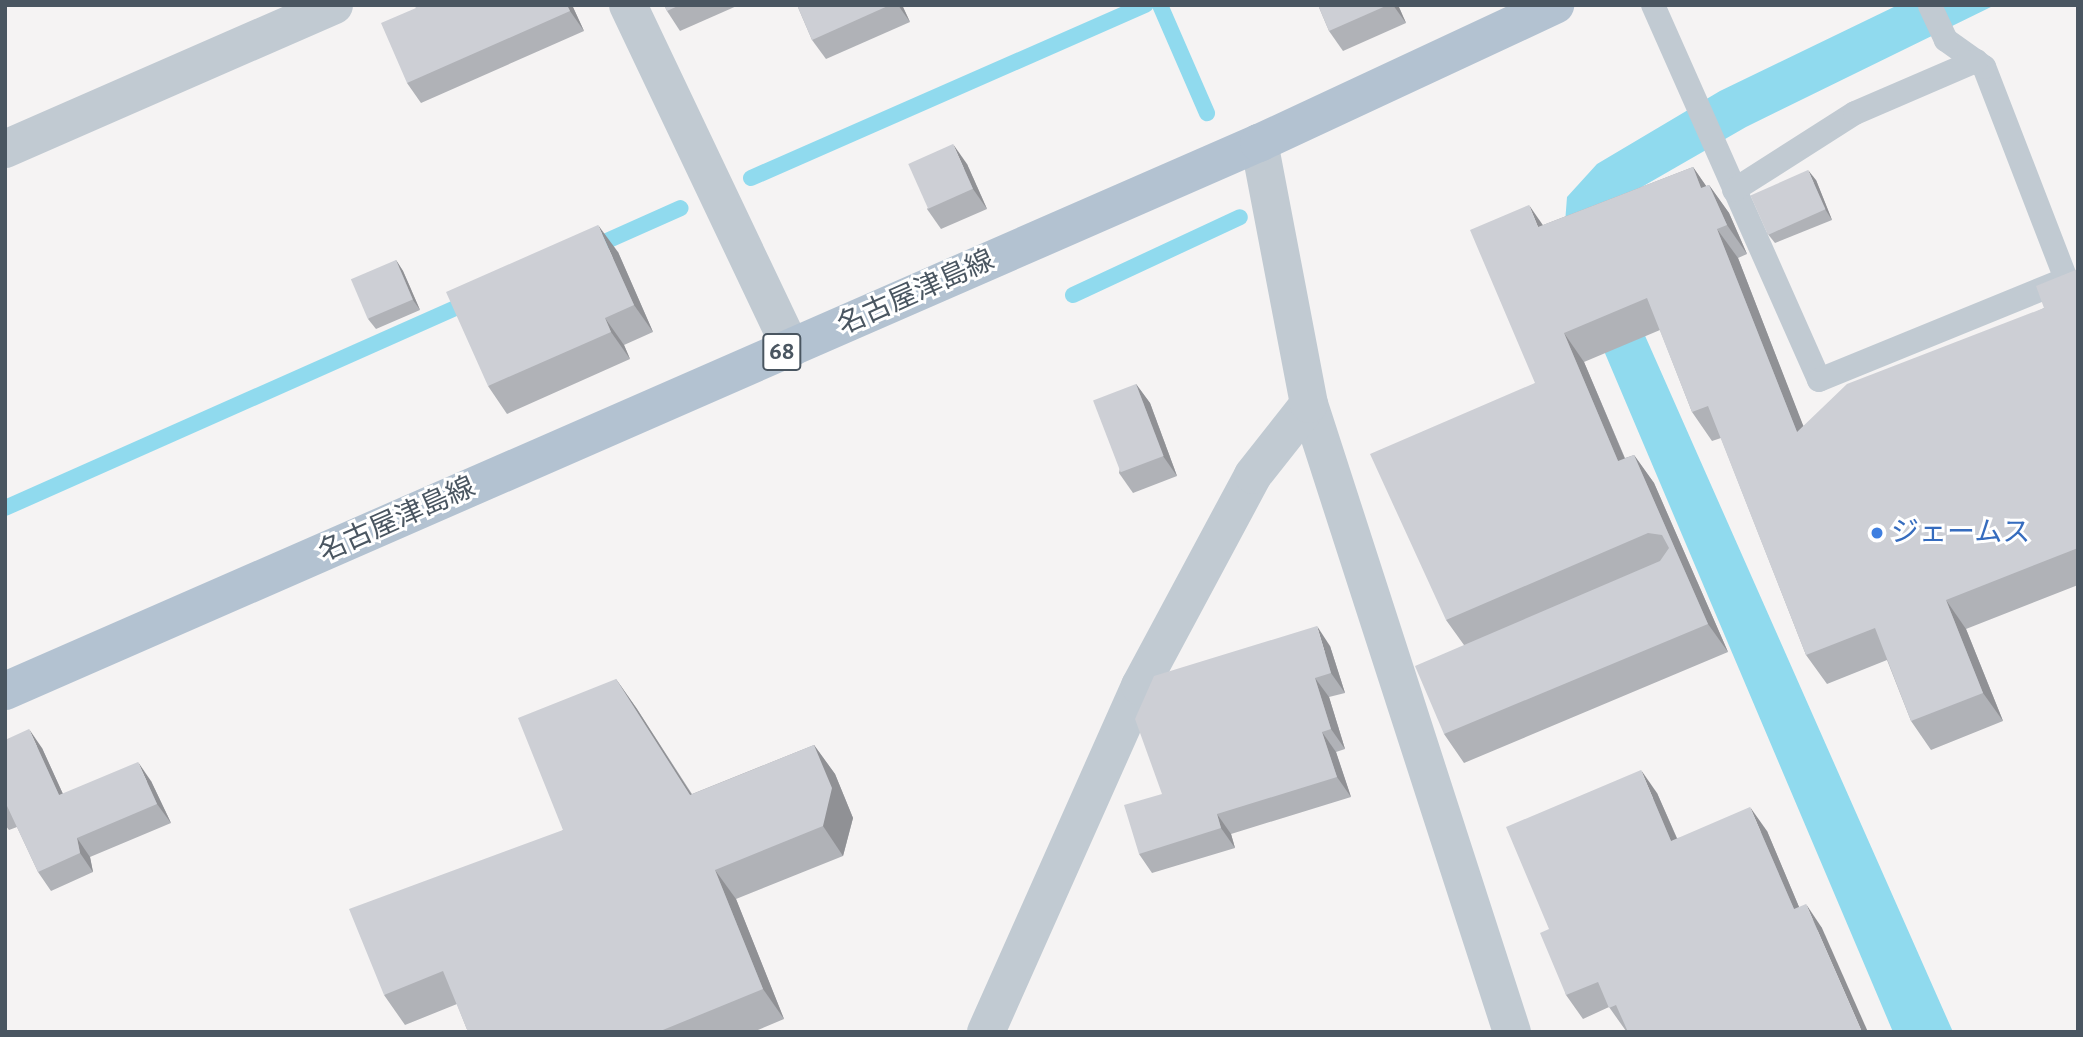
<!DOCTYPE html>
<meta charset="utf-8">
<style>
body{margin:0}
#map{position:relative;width:2083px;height:1037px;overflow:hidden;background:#f5f3f3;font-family:"Alegreya Sans","Noto Sans JP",sans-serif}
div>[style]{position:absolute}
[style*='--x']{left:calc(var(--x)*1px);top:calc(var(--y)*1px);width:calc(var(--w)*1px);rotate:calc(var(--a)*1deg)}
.water>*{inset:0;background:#90daee}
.stream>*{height:16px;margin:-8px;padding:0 8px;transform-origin:8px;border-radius:8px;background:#90daee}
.service>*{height:24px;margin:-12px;padding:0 12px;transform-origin:12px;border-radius:12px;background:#c1cad2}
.minor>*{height:38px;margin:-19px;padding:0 19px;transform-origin:19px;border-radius:19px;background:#c1cad2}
.tertiary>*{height:38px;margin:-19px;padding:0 19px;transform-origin:19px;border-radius:19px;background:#c1cad2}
.primary>*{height:38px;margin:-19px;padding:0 19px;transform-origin:19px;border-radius:19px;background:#b3c2d1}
.wall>*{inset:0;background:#b0b2b7}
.shaded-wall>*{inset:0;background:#909195}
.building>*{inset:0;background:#cdcfd5;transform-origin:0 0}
.dots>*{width:19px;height:19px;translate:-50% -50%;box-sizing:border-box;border:4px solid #fff;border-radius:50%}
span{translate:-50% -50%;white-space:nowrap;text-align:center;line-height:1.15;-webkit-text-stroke:6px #fff;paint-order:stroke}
.shield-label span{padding:2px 5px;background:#fff;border:2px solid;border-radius:5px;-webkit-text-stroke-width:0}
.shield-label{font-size:26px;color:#4a5661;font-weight:700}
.street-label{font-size:28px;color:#4a5661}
.shop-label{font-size:28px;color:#366cbe}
.left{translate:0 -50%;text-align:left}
.frame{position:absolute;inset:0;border:7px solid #4a5661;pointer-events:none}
</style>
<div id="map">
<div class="water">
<i style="clip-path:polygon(1898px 5px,1995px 5px,1746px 127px,1626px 196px,1608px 252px,1953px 1032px,1893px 1032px,1565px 259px,1564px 236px,1567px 197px,1597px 164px,1720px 91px)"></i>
</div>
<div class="stream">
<i style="--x:1160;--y:5;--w:118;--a:66.5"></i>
<i style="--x:751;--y:178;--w:431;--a:-23.7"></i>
<i style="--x:591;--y:248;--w:98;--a:-24"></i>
<i style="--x:1073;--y:295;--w:184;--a:-25"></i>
<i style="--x:5;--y:508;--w:510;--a:-23.95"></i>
</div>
<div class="service">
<i style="--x:1653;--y:5;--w:410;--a:66.1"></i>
<i style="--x:1819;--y:380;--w:267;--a:-22.2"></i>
<i style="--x:2066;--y:279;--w:227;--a:-111.1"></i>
<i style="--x:1984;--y:67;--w:47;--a:-144.6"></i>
<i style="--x:1946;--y:40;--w:38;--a:-115"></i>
<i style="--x:1734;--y:190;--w:143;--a:-32.5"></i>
<i style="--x:1855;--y:113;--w:132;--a:-23.3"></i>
</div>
<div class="minor">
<i style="--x:5;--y:149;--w:359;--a:-23.6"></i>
<i style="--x:1309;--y:404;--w:660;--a:72.09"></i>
<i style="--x:986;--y:1032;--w:379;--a:-66"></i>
<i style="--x:1140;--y:686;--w:239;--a:-61.8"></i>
<i style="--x:1253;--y:475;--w:90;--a:-51.7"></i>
<i style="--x:1309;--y:404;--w:266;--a:-100.8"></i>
</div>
<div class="tertiary">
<i style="--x:628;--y:5;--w:380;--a:64.6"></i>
</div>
<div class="primary">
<i style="--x:5;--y:691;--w:1369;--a:-23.61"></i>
<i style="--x:1259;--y:143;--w:327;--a:-25"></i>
</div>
<div class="wall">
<i style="clip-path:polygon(415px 5px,572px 5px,584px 31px,421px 103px,407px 83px,416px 8px)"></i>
<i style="clip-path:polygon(664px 5px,739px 5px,680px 31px,667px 11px)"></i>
<i style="clip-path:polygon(797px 5px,902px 5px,910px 22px,826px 59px,812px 40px)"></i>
<i style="clip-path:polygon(1318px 5px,1398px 5px,1406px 23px,1343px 51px,1329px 31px)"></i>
<i style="clip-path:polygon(967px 164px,987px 209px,941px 229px,927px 209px)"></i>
<i style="clip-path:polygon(1693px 167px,1706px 186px,1709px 185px,1729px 213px,1747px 254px,1738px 258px,1803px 426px,2044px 308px,2078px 269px,2078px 585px,1966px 629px,2003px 721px,1931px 750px,1911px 721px,1887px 660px,1827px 684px,1806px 655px,1721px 438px,1712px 441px,1692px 412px,1660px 330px,1584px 362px,1625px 458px,1634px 455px,1654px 483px,1728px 652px,1464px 763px,1444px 734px,1464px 645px,1446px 620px,1535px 383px,1543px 225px)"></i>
<i style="clip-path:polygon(1816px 180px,1832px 220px,1775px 243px,1767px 233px)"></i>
<i style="clip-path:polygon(618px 252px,653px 332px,624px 345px,630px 359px,507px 414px,488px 386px)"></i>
<i style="clip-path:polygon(396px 260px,403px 271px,420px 310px,376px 329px,368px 319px)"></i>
<i style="clip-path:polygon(1136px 384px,1150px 403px,1177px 476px,1133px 493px,1119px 473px)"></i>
<i style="clip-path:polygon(1330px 646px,1345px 693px,1329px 697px,1345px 749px,1336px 752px,1351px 797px,1231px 834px,1235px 848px,1152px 873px,1139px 854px)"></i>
<i style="clip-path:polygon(616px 679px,637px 709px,692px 794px,814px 745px,835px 774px,853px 818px,843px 856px,736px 899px,784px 1019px,753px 1032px,468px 1032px,457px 1004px,405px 1025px,384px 995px,563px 830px)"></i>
<i style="clip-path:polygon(5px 740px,42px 748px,63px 794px,151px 781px,171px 823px,90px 857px,93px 872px,51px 891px,38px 872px,17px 827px,9px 830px,5px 825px)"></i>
<i style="clip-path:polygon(1657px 793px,1677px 838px,1767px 831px,1799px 907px,1822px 928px,1626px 1031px,1609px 1007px,1583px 1019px,1566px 995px,1549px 929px)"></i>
</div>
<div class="shaded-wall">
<i style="clip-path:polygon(567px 5px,572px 5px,584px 31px,570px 11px)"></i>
<i style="clip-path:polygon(898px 5px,902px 5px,910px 22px)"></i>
<i style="clip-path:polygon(1393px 5px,1398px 5px,1406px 23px)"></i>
<i style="clip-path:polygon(953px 144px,967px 164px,987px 209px,973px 189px)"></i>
<i style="clip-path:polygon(1693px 167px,1713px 196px,1701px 188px)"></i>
<i style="clip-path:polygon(1808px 170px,1816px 180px,1832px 220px,1825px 209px)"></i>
<i style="clip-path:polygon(1709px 185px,1729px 213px,1747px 254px,1727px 225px)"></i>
<i style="clip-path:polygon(1529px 205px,1549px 234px,1538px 227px)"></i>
<i style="clip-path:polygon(598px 225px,618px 252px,653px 332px,634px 305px)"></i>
<i style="clip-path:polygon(1717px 229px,1738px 258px,1817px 461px,1797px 432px)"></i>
<i style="clip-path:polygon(396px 260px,403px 271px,420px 310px,413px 300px)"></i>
<i style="clip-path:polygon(605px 318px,624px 345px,630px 359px,611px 332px)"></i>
<i style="clip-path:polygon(1564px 333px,1584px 362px,1638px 490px,1618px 461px)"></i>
<i style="clip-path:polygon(1136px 384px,1150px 403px,1177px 476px,1163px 456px)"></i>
<i style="clip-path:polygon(1634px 455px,1654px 483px,1728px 652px,1708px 624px)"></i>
<i style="clip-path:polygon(1946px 600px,1966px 629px,2003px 721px,1983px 693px)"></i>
<i style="clip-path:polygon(1317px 626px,1330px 646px,1345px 693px,1331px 673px)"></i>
<i style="clip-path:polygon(1315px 678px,1329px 697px,1345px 749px,1331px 729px)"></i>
<i style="clip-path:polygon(616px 679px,637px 709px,711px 825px,690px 795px)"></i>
<i style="clip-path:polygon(29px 729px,42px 748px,72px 814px,59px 795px)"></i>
<i style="clip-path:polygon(1322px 732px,1336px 752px,1351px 797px,1337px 777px)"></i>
<i style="clip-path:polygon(814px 745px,835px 774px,853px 818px,843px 856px,823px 826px)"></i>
<i style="clip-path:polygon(138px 762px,151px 781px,171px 823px,157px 804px)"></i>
<i style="clip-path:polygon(1641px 770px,1657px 793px,1688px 864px,1671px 841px)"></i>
<i style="clip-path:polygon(1750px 807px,1767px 831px,1810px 933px,1794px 909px)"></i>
<i style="clip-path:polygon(1217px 814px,1231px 834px,1235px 848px,1221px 828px)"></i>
<i style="clip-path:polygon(77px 838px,90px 857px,93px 872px,80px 853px)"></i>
<i style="clip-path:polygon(715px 870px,736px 899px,784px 1019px,763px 989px)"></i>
<i style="clip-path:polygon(1806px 904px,1822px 928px,1868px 1032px,1862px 1032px)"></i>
</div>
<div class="building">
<i style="clip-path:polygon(415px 5px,567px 5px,570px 11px,407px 83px,381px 23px,416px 8px)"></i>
<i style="clip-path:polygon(664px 5px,680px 5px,667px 11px)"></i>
<i style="clip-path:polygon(797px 5px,890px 5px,812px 40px)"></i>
<i style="clip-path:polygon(1318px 5px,1388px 5px,1329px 31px)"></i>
<i style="left:953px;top:144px;width:49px;height:49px;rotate:66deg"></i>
<i style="clip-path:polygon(1693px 167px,1701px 188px,1709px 185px,1727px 225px,1717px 229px,1797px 432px,1847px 384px,2044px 308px,2036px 286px,2078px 269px,2078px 548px,1946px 600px,1983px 693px,1911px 721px,1875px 628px,1806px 655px,1708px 406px,1692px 412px,1647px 298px,1564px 333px,1618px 461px,1634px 455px,1708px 624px,1444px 734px,1415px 666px,1660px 561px,1669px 548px,1662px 535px,1648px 533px,1446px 620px,1370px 454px,1535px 383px,1470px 230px,1529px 205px,1538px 227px)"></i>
<i style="left:1808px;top:170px;width:43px;height:63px;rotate:66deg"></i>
<i style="clip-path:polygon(598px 225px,634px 305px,605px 318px,611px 332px,488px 386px,446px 292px)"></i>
<i style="left:396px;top:260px;width:43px;height:49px;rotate:67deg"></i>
<i style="left:1136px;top:384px;width:77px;height:46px;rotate:69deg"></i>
<i style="clip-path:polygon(1317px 626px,1331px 673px,1315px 678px,1331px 729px,1322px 732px,1337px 777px,1217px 814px,1221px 828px,1139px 854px,1124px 805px,1162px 794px,1135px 719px,1154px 676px)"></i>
<i style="clip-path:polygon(616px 679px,690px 795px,814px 745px,832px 788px,823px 826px,715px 870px,763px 989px,658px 1032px,468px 1032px,443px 971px,384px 995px,349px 909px,563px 830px,518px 718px)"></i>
<i style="clip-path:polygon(29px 729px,59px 795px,138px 762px,157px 804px,77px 838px,80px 853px,38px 872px,7px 806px,5px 807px,5px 740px)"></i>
<i style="clip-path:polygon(1641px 770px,1671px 841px,1750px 807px,1794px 909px,1806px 904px,1862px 1032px,1628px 1032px,1616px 1005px,1609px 1008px,1598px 982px,1566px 995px,1540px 933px,1549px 929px,1506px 827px)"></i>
</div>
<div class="dots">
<i style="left:1877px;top:533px;background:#3f7fe0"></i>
</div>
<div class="shield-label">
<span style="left:782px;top:352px">68</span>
</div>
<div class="street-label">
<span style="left:916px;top:293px;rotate:-24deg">名古屋津島線</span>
<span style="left:397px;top:520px;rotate:-24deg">名古屋津島線</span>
</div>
<div class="shop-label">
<span class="left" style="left:1891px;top:533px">ジェームス</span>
</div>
<div class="frame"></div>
</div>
